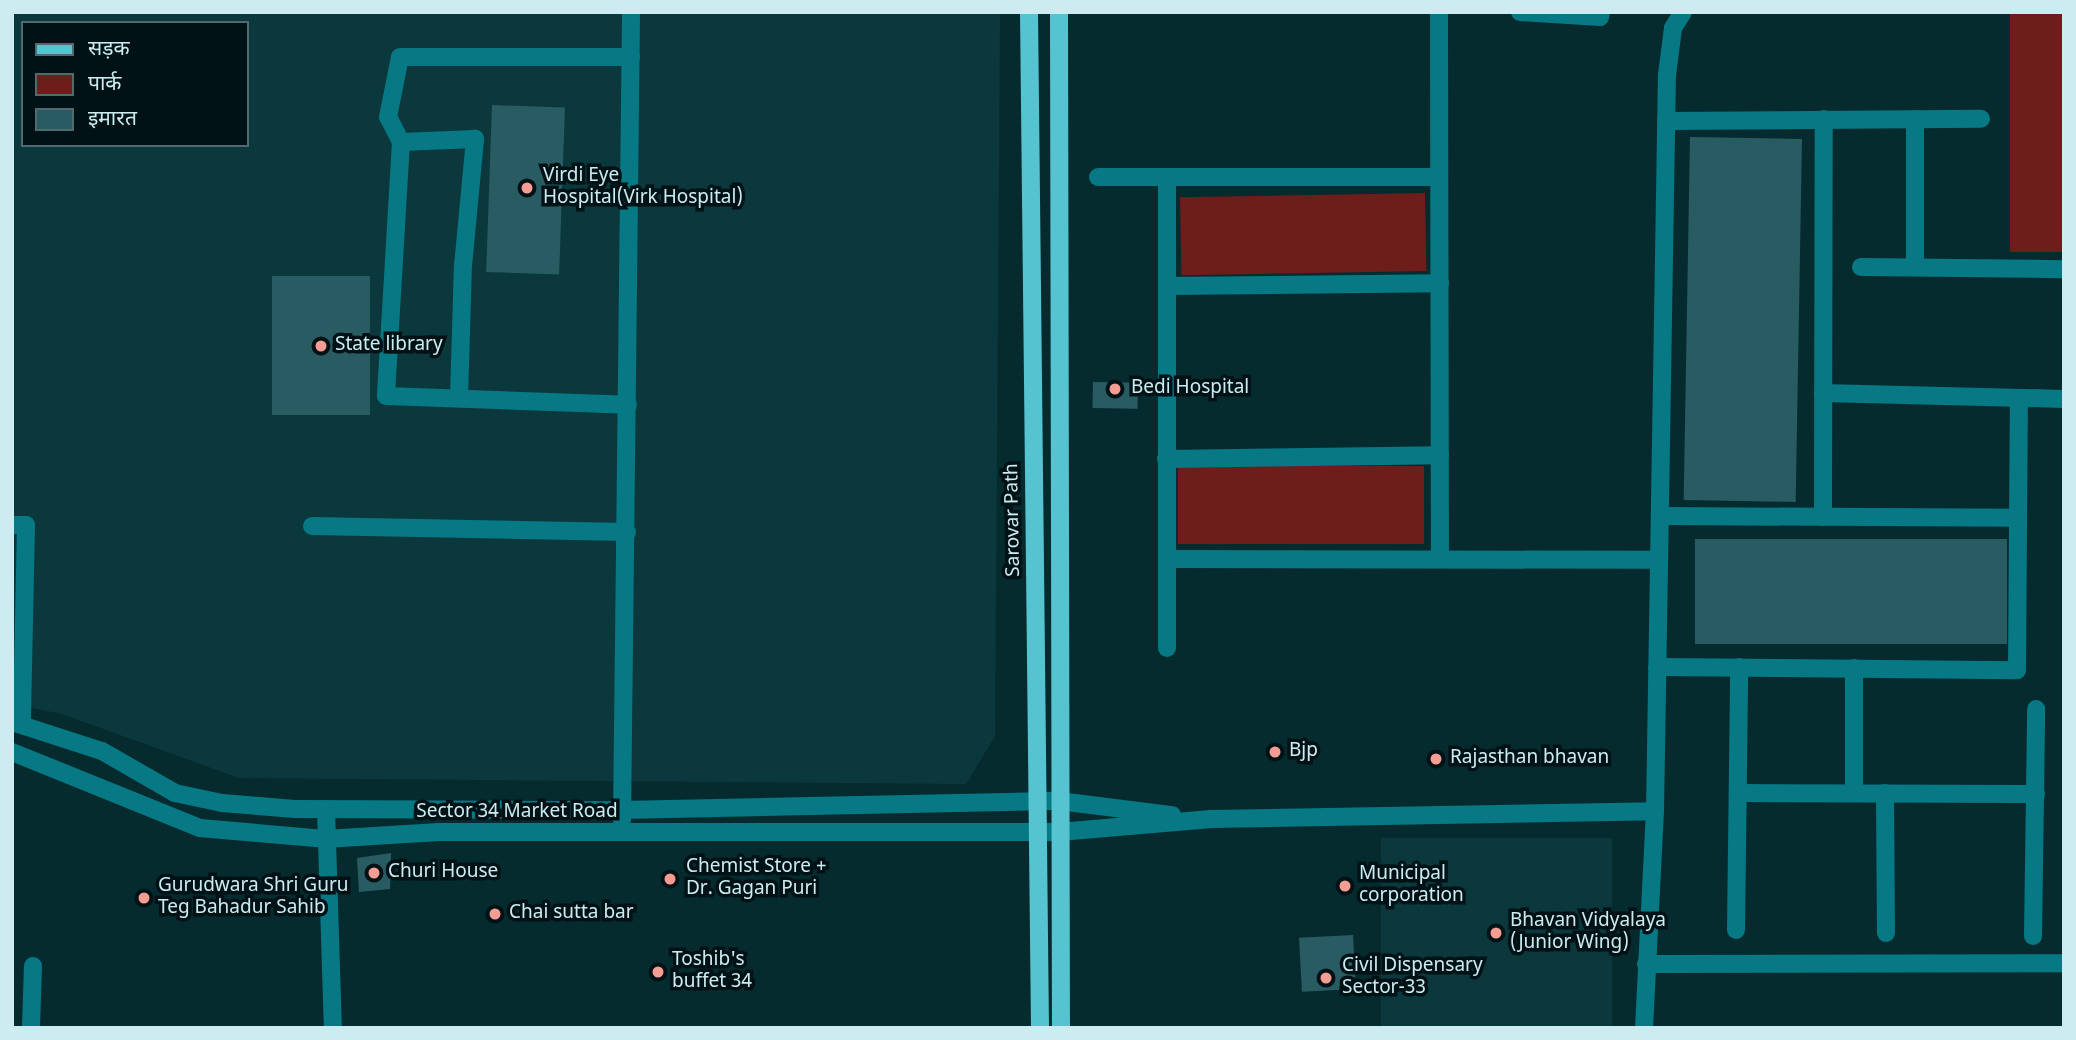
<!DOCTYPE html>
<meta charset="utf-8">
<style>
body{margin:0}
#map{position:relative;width:2076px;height:1040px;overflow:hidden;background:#062b2f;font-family:Georgia,"Noto Sans Devanagari",serif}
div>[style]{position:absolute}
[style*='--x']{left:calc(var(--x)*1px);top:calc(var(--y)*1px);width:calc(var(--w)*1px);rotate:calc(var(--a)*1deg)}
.built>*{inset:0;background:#0b383d;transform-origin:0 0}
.green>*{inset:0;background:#6d1e1b;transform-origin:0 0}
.building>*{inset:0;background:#295c62;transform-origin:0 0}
.minor>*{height:18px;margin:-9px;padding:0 9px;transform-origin:9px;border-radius:9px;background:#077984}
.major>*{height:18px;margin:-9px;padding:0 9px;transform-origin:9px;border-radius:9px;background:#56c3d0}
.dots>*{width:19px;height:19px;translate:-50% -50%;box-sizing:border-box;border:4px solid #001216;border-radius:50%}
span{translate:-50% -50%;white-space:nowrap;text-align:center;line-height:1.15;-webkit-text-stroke:7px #001216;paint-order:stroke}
.poi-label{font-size:19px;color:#ccecf1}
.left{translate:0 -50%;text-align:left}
.street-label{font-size:19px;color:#ccecf1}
.frame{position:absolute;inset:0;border:14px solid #ccecf1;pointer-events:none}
.legend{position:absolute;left:21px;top:21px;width:228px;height:126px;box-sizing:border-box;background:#001216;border:2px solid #52696e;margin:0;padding:9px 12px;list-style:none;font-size:21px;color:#ccecf1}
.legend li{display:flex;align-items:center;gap:14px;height:35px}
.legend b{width:35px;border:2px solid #52696e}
</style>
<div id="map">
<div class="built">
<i style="clip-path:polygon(evenodd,12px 12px,1000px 12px,995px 736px,966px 784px,239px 778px,62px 714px,12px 704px,12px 12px,23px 23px,247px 23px,247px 145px,23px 145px,23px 23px)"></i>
<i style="left:1612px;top:838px;width:190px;height:231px;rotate:90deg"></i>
</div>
<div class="green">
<i style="left:2010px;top:12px;width:54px;height:240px"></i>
<i style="left:1425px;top:193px;width:78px;height:245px;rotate:89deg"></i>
<i style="left:1424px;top:466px;width:78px;height:246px;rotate:90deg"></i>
</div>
<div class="building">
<i style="left:492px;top:105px;width:73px;height:167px;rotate:2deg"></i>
<i style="left:1690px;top:137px;width:112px;height:363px;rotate:1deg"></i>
<i style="left:370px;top:276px;width:139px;height:98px;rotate:90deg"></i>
<i style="left:1093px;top:382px;width:45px;height:26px;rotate:1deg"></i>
<i style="left:1695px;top:539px;width:312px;height:105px"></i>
<i style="clip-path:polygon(391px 853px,390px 889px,359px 892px,357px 858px)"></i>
<i style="left:1353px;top:935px;width:54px;height:54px;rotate:87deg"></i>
</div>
<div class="minor">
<i style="--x:1439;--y:12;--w:547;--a:89.9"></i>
<i style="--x:1520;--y:12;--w:80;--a:3.6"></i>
<i style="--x:1600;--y:17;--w:5;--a:-79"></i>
<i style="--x:1666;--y:121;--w:315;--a:-0.4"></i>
<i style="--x:401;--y:142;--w:28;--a:-117"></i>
<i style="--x:388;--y:117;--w:61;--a:-78.7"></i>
<i style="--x:400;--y:57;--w:231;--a:0"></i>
<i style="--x:1098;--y:177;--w:341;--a:0"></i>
<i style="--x:1861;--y:267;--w:203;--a:0.6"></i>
<i style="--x:1915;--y:267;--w:148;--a:-90"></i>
<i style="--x:1167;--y:286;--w:273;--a:-0.6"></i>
<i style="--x:1823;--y:393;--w:241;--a:1.4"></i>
<i style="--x:459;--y:398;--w:132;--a:-88.3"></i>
<i style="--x:463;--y:266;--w:128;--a:-84.6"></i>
<i style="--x:475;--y:139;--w:74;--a:177.7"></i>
<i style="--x:401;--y:142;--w:254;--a:93.4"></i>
<i style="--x:386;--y:396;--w:242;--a:2.1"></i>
<i style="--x:1166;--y:459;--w:274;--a:-0.8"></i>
<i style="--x:1660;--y:516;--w:358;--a:0.3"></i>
<i style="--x:1823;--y:517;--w:398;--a:-89.9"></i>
<i style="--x:12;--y:525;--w:14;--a:0"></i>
<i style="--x:26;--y:525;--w:198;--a:91.2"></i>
<i style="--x:312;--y:526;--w:315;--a:1.1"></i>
<i style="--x:1167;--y:559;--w:492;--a:0.1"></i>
<i style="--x:1167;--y:648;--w:471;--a:-90"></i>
<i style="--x:1657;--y:667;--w:360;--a:0.5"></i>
<i style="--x:2017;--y:670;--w:272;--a:-89.6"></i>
<i style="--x:1854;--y:668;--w:125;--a:90"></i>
<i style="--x:12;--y:722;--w:95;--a:17.9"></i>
<i style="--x:102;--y:751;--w:84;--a:29.9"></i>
<i style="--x:175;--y:793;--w:48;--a:12"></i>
<i style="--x:222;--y:803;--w:73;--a:4.7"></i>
<i style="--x:295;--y:809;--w:327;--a:0.2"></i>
<i style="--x:622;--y:810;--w:437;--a:-1.2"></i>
<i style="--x:1059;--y:801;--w:114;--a:7.1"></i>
<i style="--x:12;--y:752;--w:203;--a:22"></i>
<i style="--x:200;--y:828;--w:125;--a:5"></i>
<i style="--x:325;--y:839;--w:114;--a:-3.5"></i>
<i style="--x:439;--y:832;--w:620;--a:0"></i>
<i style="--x:1059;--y:832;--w:153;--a:-4.9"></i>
<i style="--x:1211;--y:819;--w:444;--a:-1"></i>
<i style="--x:1738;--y:793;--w:298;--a:0.2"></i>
<i style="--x:1885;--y:793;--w:140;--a:89.6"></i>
<i style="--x:326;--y:809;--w:219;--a:88.2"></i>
<i style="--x:622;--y:820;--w:808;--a:-89.36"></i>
<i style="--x:1736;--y:930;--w:263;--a:-89.3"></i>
<i style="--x:2033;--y:936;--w:227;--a:-89.2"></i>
<i style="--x:1646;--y:964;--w:418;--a:-0.1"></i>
<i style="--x:31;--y:1028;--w:62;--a:-88.2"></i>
<i style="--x:1644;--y:1028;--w:217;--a:-87.1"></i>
<i style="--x:1655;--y:811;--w:736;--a:-89.07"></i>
<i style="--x:1667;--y:75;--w:47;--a:-82.7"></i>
<i style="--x:1673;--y:28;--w:19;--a:-58"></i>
</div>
<div class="major">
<i style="--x:1029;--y:12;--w:1016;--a:89.38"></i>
<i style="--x:1059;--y:12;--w:1016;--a:89.89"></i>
</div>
<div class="dots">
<i style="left:527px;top:188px;background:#f59c93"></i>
<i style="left:321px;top:346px;background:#f59c93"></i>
<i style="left:1115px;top:389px;background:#f59c93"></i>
<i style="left:1275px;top:752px;background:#f59c93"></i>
<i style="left:1436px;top:759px;background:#f59c93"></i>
<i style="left:374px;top:873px;background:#f59c93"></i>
<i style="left:670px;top:879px;background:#f59c93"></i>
<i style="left:1345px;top:886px;background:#f59c93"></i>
<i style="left:144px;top:898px;background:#f59c93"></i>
<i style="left:495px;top:914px;background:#f59c93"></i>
<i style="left:1496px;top:933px;background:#f59c93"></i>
<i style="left:658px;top:972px;background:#f59c93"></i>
<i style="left:1326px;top:978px;background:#f59c93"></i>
</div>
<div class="poi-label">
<span class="left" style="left:543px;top:188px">Virdi Eye<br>Hospital(Virk Hospital)</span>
<span class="left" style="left:335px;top:346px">State library</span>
<span class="left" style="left:1131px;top:389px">Bedi Hospital</span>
<span class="left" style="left:1289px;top:752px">Bjp</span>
<span class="left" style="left:1450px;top:759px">Rajasthan bhavan</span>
<span class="left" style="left:686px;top:879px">Chemist Store +<br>Dr. Gagan Puri</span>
<span class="left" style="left:388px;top:873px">Churi House</span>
<span class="left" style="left:1359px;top:886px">Municipal<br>corporation</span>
<span class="left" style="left:158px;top:898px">Gurudwara Shri Guru<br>Teg Bahadur Sahib</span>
<span class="left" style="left:509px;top:914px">Chai sutta bar</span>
<span class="left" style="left:1510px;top:933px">Bhavan Vidyalaya<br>(Junior Wing)</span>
<span class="left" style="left:672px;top:972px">Toshib's<br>buffet 34</span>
<span class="left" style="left:1342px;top:978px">Civil Dispensary<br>Sector-33</span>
</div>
<div class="street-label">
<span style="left:1014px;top:520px;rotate:-91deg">Sarovar Path</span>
<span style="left:517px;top:813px">Sector 34 Market Road</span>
</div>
<div class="frame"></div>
<ul class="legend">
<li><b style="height:9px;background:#56c3d0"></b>सड़क</li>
<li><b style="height:19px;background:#6d1e1b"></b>पार्क</li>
<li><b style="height:19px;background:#295c62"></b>इमारत</li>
</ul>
</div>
